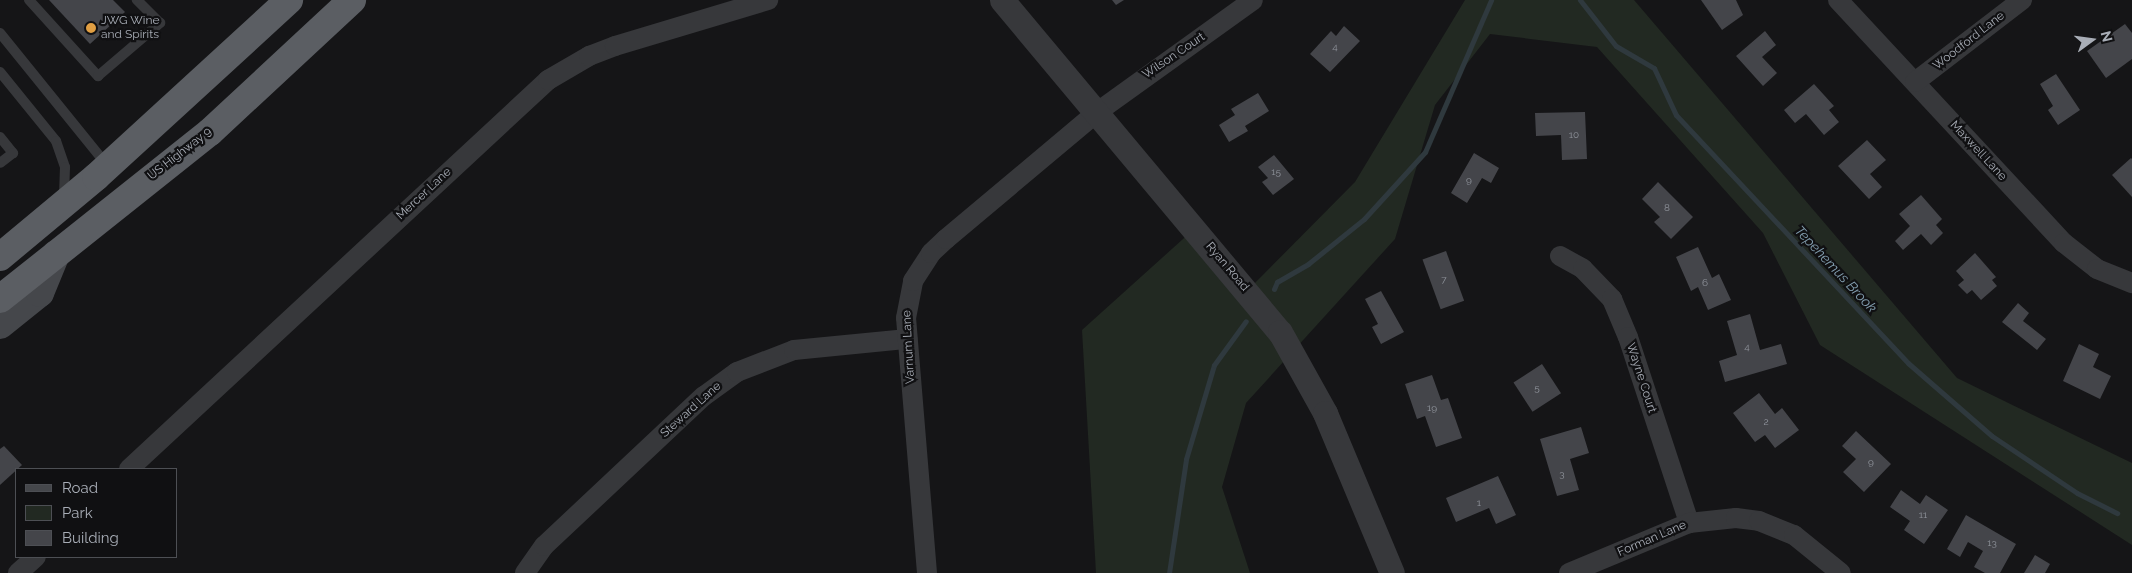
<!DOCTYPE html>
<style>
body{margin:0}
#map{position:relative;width:2132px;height:573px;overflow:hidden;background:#151517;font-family:Raleway,sans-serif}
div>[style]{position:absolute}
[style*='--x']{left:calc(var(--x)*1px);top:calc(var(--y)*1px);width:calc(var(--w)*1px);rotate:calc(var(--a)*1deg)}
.green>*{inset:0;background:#222922}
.stream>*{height:5px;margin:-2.5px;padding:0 2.5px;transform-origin:2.5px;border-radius:2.5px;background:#2f393e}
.building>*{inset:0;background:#44454a;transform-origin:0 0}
.service>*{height:10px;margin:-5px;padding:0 5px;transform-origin:5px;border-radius:5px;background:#37383b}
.minor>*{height:20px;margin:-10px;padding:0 10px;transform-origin:10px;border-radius:10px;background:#37383b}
.tertiary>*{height:25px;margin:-12.5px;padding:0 12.5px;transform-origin:12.5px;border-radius:12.5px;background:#37383b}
.secondary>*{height:28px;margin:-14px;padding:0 14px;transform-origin:14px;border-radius:14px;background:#45474b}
.trunk>*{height:28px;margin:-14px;padding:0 14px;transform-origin:14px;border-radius:14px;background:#5b5e63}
.dots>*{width:14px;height:14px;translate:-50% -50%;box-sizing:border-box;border:2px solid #101012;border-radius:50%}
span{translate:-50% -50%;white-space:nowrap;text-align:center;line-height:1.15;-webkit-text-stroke:4.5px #101012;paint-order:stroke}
.number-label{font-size:10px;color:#8f939b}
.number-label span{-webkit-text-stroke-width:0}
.poi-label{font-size:12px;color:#a8adb6}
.left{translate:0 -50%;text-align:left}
.street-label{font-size:12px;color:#a8adb6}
.water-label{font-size:14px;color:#829dae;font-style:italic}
.legend{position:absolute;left:15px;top:468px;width:162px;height:90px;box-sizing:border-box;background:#101012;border:1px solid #4d4f54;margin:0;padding:6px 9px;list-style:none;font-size:15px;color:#a8adb6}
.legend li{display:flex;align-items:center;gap:10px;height:25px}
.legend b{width:25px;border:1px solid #4d4f54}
.north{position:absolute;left:2067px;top:15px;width:50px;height:50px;-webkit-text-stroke:4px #101012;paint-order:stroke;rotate:76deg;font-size:14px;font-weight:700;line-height:20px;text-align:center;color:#a8adb6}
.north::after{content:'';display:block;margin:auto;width:18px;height:22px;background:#a8adb6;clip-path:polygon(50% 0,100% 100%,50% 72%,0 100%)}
</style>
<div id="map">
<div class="green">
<i style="clip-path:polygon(1465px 0,1634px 0,1957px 378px,2132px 463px,2132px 545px,1820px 345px,1763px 233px,1597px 47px,1490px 34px,1435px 105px,1395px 239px,1246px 403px,1222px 487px,1250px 573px,1096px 573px,1082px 330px,1193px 230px,1247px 291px,1355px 182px)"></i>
</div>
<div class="stream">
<i style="--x:1580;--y:0;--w:58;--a:52"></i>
<i style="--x:1616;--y:46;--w:44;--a:30.1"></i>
<i style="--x:1654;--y:68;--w:52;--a:64.9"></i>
<i style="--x:1676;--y:115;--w:340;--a:46.9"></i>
<i style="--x:1908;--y:363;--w:111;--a:41"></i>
<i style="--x:1992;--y:436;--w:102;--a:33.8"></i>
<i style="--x:2077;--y:493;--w:45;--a:26.6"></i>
<i style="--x:1274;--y:289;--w:8;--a:-67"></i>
<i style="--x:1277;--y:282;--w:36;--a:-30"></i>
<i style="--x:1308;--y:264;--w:72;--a:-38.8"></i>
<i style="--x:1364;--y:219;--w:91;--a:-47.7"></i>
<i style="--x:1425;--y:152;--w:166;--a:-66.5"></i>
<i style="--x:1169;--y:573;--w:115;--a:-81.5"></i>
<i style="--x:1186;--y:459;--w:98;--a:-73.4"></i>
<i style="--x:1214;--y:365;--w:54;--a:-54"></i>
</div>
<div class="building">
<i style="clip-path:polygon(49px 0,113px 0,125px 12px,90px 44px)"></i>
<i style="clip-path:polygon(1112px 0,1124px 0,1116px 5px)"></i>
<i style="clip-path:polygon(1701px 0,1736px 0,1743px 15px,1722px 30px)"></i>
<i style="clip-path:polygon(2125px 24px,2132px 33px,2132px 59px,2106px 78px,2087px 51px)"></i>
<i style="clip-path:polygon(1344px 26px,1360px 41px,1330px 72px,1310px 54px,1331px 31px,1336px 36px)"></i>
<i style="clip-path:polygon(1765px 31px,1776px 45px,1762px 57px,1777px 73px,1763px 86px,1736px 56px)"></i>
<i style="clip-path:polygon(2056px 74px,2080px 110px,2058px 125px,2048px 110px,2053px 106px,2040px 84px)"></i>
<i style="clip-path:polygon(1814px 84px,1834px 106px,1829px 110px,1839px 122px,1824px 135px,1806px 114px,1795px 123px,1784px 110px)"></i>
<i style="clip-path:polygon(1258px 93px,1269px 111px,1245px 126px,1248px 131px,1229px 142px,1219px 125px,1235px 115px,1231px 109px)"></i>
<i style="clip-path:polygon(1585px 112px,1587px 159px,1562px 160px,1561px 135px,1536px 136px,1535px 113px)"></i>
<i style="clip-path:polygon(1867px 140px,1886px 160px,1870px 174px,1882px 187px,1869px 199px,1838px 166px)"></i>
<i style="clip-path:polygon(1474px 153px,1499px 168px,1491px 183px,1482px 178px,1467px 203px,1451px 193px)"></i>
<i style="clip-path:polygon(1274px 155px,1294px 179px,1273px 195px,1262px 182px,1268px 178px,1258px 167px)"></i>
<i style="clip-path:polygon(2131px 158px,2132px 159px,2132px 197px,2112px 175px)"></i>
<i style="clip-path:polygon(1658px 182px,1693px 217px,1671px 239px,1654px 222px,1660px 217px,1642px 199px)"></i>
<i style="clip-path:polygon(1921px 195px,1942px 219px,1936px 225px,1943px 233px,1931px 245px,1921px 234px,1903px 250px,1895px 241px,1910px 226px,1899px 214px)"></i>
<i style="clip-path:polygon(1698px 247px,1712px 278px,1719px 274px,1731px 300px,1708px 310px,1698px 287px,1691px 291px,1676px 257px)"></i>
<i style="left:1446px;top:251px;width:53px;height:25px;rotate:70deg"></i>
<i style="clip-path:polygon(1975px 253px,1996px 277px,1992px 280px,1997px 286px,1981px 300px,1972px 290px,1967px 294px,1958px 285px,1964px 280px,1956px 271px)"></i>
<i style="clip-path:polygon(1381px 291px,1404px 332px,1381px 344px,1372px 327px,1378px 324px,1365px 299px)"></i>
<i style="clip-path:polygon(2018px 303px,2029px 313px,2023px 321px,2046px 339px,2037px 350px,2002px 322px)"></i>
<i style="clip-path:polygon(1750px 314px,1760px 350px,1781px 344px,1787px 364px,1725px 382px,1719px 361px,1737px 355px,1727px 321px)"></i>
<i style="clip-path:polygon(2079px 344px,2099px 354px,2093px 367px,2111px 376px,2100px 399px,2063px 381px)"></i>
<i style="left:1542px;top:364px;width:35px;height:34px;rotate:57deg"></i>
<i style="clip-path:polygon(1432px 375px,1441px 400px,1448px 398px,1462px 438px,1436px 447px,1425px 416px,1417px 419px,1405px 384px)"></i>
<i style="clip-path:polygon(1759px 393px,1775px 414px,1782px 408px,1799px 430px,1775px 448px,1765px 435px,1755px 442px,1733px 413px)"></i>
<i style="clip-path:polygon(1581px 427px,1589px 453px,1570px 459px,1579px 490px,1557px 496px,1540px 439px)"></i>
<i style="clip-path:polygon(1856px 431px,1891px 464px,1864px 492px,1843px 472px,1856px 459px,1842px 446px)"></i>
<i style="clip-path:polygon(4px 446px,22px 465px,0 485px,0 449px)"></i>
<i style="clip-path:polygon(1498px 476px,1516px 515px,1496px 524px,1489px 508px,1456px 522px,1446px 498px)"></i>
<i style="clip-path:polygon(1901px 490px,1920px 504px,1926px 495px,1948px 510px,1924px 544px,1904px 530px,1910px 521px,1890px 507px)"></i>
<i style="clip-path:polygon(1966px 515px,2016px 544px,2000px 573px,1985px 573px,1974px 567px,1983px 551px,1968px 542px,1960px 557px,1947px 549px)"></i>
<i style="clip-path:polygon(2035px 555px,2050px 564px,2045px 573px,2024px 573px)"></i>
</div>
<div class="service">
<i style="--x:29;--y:0;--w:103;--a:47.8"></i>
<i style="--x:98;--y:76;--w:82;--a:-40.5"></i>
<i style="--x:160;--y:23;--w:33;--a:-135"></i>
<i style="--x:0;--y:33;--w:170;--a:51"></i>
<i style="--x:0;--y:72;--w:89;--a:50.9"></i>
<i style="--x:56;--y:141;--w:28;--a:71"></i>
<i style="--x:65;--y:167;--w:30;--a:92"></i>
<i style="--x:0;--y:137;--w:21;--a:51"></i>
<i style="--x:13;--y:153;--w:16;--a:142"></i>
</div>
<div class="minor">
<i style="--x:1838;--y:0;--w:332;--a:47.1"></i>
<i style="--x:2064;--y:243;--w:42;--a:38.2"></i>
<i style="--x:2097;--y:269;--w:38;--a:22"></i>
<i style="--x:1915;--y:82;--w:135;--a:-37.5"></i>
<i style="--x:1560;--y:256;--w:26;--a:29"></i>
<i style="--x:1583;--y:269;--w:42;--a:46"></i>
<i style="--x:1612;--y:299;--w:41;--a:67.2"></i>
<i style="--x:1628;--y:337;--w:196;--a:71.8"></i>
<i style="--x:129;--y:469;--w:572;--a:-42.87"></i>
<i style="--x:548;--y:80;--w:48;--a:-30.3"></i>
<i style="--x:589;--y:56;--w:28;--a:-21"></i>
<i style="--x:615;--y:46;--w:160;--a:-16.7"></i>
<i style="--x:18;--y:573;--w:24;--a:-42"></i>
<i style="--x:525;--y:573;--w:33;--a:-55"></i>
<i style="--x:544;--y:546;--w:219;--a:-43.2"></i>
<i style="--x:704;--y:396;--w:41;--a:-36"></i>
<i style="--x:737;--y:372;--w:61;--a:-21.1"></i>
<i style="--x:794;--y:350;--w:114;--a:-5.6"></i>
<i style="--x:927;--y:573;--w:256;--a:-94.7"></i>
<i style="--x:906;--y:318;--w:38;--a:-79"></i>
<i style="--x:913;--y:281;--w:33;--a:-57"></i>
<i style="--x:931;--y:253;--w:21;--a:-43"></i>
<i style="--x:946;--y:239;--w:196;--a:-40"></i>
<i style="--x:1096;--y:113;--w:193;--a:-35.7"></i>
<i style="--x:1569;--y:573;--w:130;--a:-22.6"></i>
<i style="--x:1689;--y:523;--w:47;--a:-6.1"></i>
<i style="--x:1736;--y:518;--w:23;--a:7"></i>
<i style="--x:1759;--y:521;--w:38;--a:22"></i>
<i style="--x:1794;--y:535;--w:60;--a:39"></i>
</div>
<div class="tertiary">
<i style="--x:1002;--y:0;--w:433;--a:50.1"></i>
<i style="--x:1280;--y:332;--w:93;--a:60.9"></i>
<i style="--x:1325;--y:413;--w:173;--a:67.3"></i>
</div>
<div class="secondary">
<i style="--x:0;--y:325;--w:51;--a:-38.7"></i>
<i style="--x:40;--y:293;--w:42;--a:-67.7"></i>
</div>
<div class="trunk">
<i style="--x:0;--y:257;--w:125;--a:-39.8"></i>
<i style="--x:96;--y:177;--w:262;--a:-42.5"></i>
<i style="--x:0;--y:299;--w:268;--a:-38.5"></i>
<i style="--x:210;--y:132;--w:194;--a:-42.9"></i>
</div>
<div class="dots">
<i style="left:91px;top:28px;background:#e19f43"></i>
</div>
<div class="number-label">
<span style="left:1335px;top:47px">4</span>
<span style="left:1574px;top:135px">10</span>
<span style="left:1276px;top:172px">15</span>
<span style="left:1469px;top:180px">9</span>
<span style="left:1667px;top:208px">8</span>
<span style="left:1444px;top:280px">7</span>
<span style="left:1705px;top:283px">6</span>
<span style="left:1747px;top:347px">4</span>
<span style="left:1537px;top:388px">5</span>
<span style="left:1432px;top:408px">19</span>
<span style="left:1766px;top:422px">2</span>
<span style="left:1871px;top:462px">9</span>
<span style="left:1562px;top:474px">3</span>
<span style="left:1479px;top:503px">1</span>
<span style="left:1923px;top:515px">11</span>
<span style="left:1992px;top:543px">13</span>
</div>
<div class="poi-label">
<span class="left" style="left:101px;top:28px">JWG Wine<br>and Spirits</span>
</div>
<div class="street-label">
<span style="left:1969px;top:41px;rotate:-38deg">Woodford Lane</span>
<span style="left:1174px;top:56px;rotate:-34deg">Wilson Court</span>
<span style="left:1978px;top:151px;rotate:47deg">Maxwell Lane</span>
<span style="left:180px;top:154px;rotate:-38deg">US Highway 9</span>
<span style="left:424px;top:194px;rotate:-43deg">Mercer Lane</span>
<span style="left:1227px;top:267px;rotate:50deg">Ryan Road</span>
<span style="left:909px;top:347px;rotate:-93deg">Varnum Lane</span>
<span style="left:1641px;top:378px;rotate:72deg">Wayne Court</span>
<span style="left:691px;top:410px;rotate:-42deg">Steward Lane</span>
<span style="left:1652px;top:539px;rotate:-23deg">Forman Lane</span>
</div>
<div class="water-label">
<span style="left:1836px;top:269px;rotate:47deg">Tepehemus Brook</span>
</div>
<ul class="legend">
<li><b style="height:6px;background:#45474b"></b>Road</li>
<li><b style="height:14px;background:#222922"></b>Park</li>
<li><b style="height:14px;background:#44454a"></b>Building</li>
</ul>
<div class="north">N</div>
</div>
